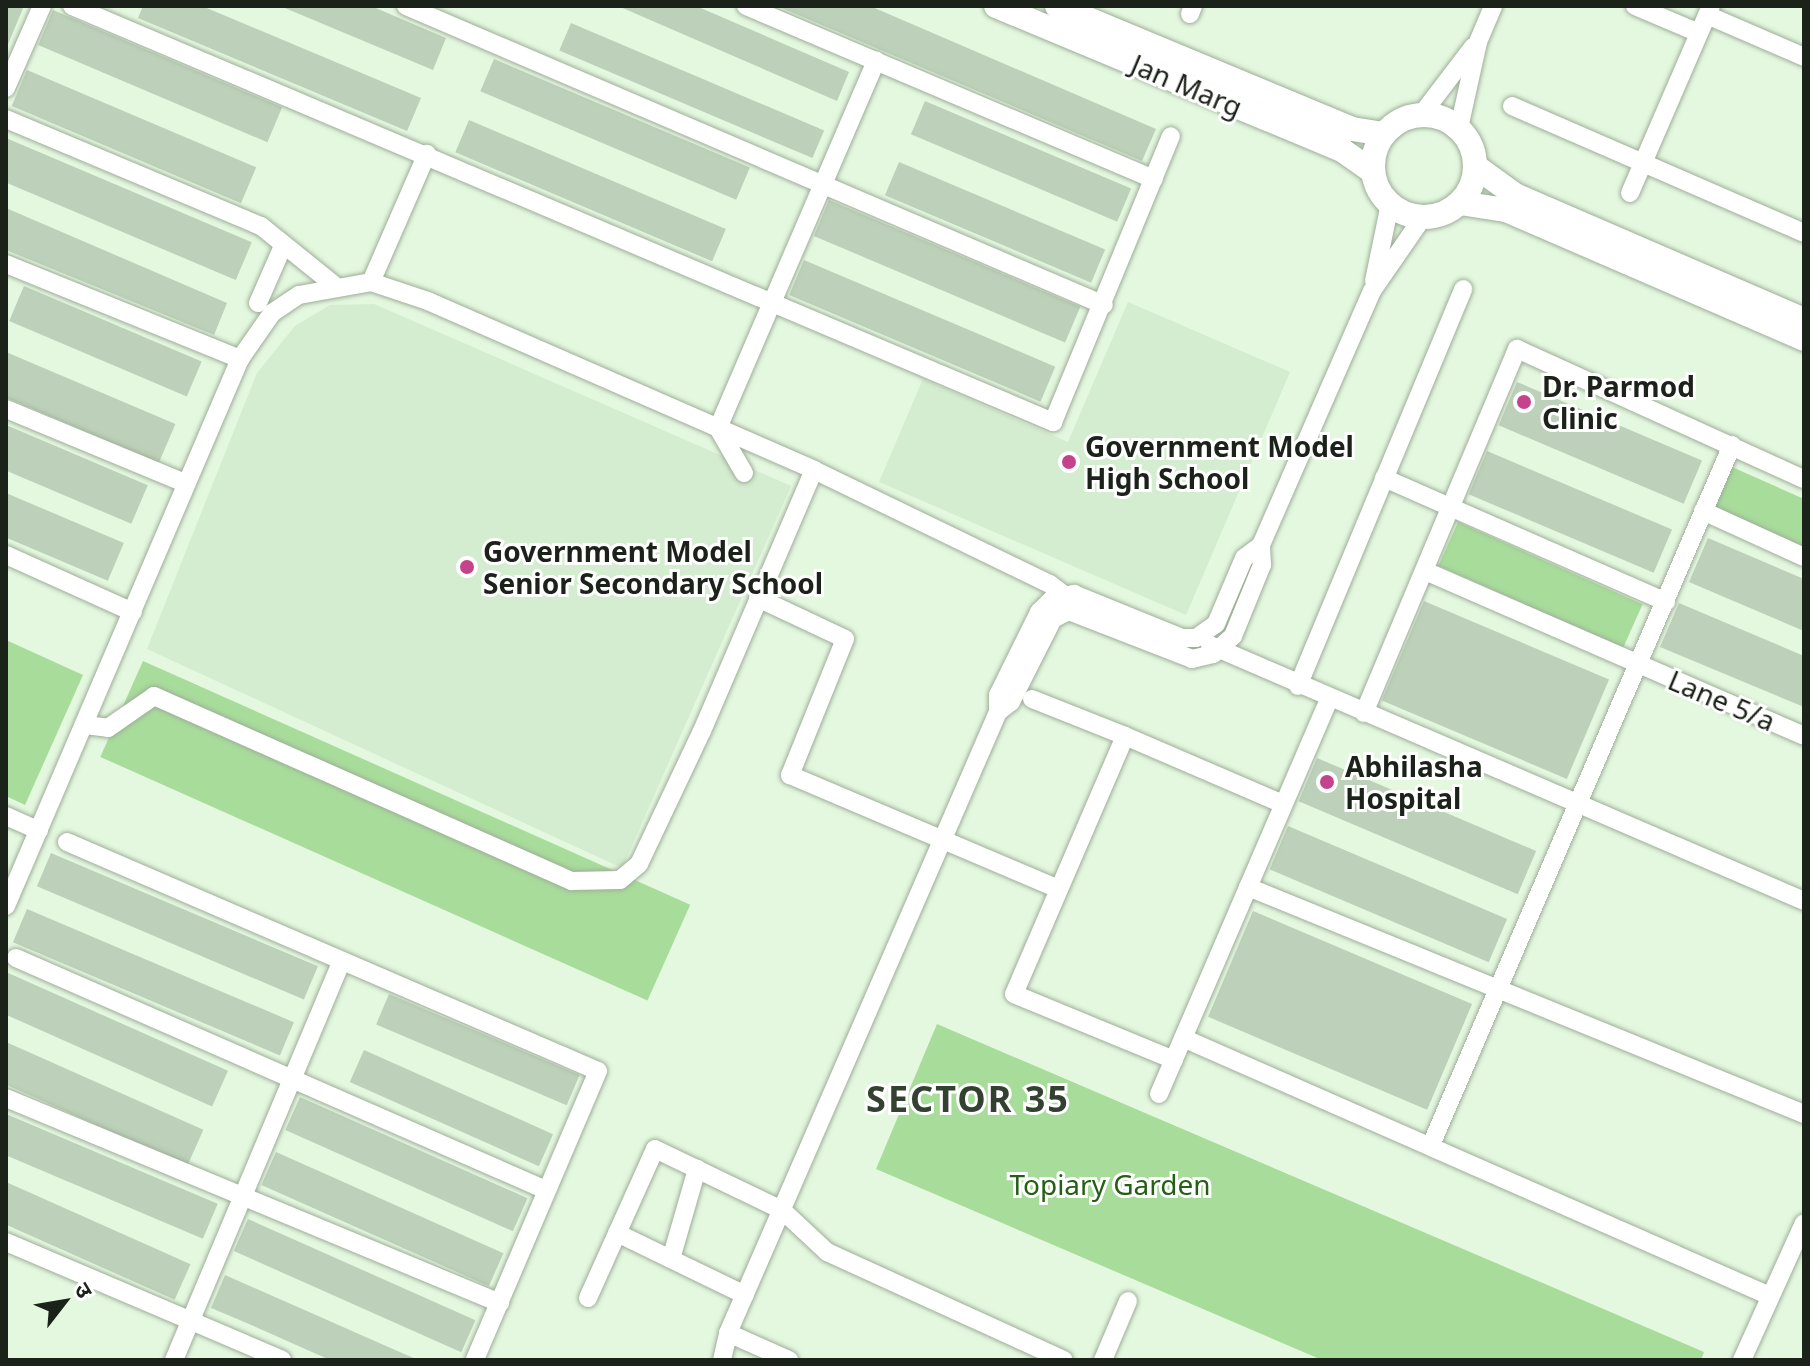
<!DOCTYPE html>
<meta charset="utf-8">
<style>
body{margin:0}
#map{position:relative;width:1810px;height:1366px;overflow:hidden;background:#e4f7df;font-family:"Noto Sans","Noto Sans Devanagari",sans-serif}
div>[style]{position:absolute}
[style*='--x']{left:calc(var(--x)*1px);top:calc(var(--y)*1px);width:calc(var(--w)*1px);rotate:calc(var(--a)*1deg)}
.built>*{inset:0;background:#d4eccf}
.green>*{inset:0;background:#a8dc9b;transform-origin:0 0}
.building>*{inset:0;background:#bdd0b9;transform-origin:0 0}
.roads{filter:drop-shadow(0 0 2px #9dae98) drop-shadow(0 0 2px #9dae98)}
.minor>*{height:18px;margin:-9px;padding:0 9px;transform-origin:9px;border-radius:9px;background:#fff}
.major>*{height:24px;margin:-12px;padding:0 12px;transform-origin:12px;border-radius:12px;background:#fff}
.major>.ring{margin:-12px;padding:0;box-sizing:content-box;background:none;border:24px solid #fff;border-radius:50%}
.dots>*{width:22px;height:22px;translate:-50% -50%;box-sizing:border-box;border:4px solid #fff;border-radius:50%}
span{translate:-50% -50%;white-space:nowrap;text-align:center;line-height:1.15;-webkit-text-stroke:6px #fff;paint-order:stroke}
.street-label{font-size:28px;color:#1b2219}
.poi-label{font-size:28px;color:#1b2219;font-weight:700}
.left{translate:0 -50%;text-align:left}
.park-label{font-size:28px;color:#255f14}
.district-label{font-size:36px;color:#334230;font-weight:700;letter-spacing:2px}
.frame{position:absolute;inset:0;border:8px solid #1b2219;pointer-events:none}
.north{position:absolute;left:24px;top:1262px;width:80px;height:80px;-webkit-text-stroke:6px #fff;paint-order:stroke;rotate:59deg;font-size:22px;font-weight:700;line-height:32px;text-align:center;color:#1b2219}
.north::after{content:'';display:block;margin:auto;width:28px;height:36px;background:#1b2219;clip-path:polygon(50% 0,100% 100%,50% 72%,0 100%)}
</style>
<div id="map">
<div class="built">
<i style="clip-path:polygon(1128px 302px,1290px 372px,1186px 615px,879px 482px,923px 379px,1068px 442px)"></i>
<i style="clip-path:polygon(374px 304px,791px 486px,622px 868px,147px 649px,257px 373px,295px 326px,330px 305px)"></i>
</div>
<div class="green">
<i style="clip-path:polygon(1732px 467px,1804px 499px,1804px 550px,1713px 510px)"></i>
<i style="left:1458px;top:522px;width:202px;height:48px;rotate:24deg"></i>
<i style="clip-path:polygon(6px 640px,83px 675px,25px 805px,6px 796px)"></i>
<i style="left:143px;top:661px;width:599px;height:105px;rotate:24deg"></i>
<i style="clip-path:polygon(937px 1024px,1704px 1352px,1701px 1360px,1322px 1360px,876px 1169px)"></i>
</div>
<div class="building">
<i style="clip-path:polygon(6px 6px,24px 6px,6px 49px)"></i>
<i style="clip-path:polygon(143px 6px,202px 6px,421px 98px,407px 131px,138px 18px)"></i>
<i style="clip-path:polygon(280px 6px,371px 6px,446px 38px,433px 70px)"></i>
<i style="clip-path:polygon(618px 6px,696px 6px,849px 72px,837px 101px)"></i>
<i style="clip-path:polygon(777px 6px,870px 6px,1156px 129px,1142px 161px)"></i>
<i style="left:53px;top:10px;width:249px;height:38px;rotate:23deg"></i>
<i style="left:571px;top:23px;width:275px;height:30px;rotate:23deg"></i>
<i style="left:494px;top:59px;width:278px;height:35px;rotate:23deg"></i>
<i style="left:27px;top:70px;width:249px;height:39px;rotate:23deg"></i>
<i style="left:925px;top:101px;width:224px;height:36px;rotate:23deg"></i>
<i style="left:469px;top:120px;width:279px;height:35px;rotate:23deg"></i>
<i style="left:6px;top:138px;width:267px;height:41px;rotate:23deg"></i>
<i style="left:899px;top:162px;width:224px;height:36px;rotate:23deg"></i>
<i style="left:829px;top:200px;width:273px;height:39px;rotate:23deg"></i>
<i style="clip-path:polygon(6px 208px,227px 303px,214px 335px,6px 250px)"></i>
<i style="left:804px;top:260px;width:273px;height:38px;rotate:23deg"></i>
<i style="left:24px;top:286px;width:193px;height:38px;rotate:23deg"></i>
<i style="left:6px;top:352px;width:184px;height:42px;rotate:23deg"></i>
<i style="left:1517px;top:382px;width:201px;height:47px;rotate:23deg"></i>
<i style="left:6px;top:425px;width:154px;height:42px;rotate:23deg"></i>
<i style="left:1487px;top:451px;width:201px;height:47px;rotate:23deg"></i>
<i style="left:6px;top:493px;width:128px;height:41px;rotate:23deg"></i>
<i style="clip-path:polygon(1708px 538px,1804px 579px,1804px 631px,1689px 582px)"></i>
<i style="left:1424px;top:601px;width:201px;height:108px;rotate:23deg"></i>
<i style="clip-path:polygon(1679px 603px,1804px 656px,1804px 707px,1660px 647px)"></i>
<i style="left:1317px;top:758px;width:238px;height:47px;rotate:23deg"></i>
<i style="left:1288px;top:826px;width:238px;height:47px;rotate:23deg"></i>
<i style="left:51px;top:853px;width:290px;height:36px;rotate:23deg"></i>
<i style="left:27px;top:909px;width:290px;height:36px;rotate:23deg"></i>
<i style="left:1253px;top:911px;width:238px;height:115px;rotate:23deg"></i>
<i style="left:6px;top:972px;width:243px;height:39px;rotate:24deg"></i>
<i style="left:389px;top:994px;width:207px;height:33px;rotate:23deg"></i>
<i style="left:6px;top:1042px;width:216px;height:39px;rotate:24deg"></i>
<i style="left:364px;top:1050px;width:207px;height:35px;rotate:24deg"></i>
<i style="left:300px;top:1097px;width:249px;height:36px;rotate:24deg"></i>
<i style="left:6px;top:1114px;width:230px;height:38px;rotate:23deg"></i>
<i style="left:276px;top:1152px;width:249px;height:36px;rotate:24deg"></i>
<i style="left:6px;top:1182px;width:202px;height:39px;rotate:24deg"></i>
<i style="left:248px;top:1219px;width:249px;height:35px;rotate:24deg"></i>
<i style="clip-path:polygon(225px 1275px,377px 1342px,418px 1360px,330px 1360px,249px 1324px,211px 1308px)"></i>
</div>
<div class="roads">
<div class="minor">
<i style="--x:72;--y:6;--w:1066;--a:22.98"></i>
<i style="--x:1053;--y:422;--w:309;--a:-67.6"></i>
<i style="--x:406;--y:6;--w:759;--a:23.19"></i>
<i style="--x:746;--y:6;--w:443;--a:23"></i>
<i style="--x:1635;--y:6;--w:69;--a:22.9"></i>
<i style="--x:1190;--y:14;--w:9;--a:-69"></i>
<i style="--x:1707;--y:15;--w:106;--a:23.4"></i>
<i style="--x:6;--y:88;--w:90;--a:-66.3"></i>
<i style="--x:1512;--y:106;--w:318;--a:23.5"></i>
<i style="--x:1422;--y:114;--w:84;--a:-52.7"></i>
<i style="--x:6;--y:119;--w:277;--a:22.8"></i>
<i style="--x:261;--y:226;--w:94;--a:38.9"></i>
<i style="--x:1459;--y:128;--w:88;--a:-77.5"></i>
<i style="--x:1478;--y:42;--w:39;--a:-67"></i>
<i style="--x:1630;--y:193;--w:204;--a:-66.6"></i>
<i style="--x:6;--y:264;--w:253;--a:22.1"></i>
<i style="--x:1374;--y:281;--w:79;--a:-78.3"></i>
<i style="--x:371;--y:282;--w:140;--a:-66.4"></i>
<i style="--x:258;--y:303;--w:62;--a:-66.3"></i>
<i style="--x:6;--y:409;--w:194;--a:22.5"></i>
<i style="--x:744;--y:473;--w:52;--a:-120"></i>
<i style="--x:718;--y:428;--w:400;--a:-66.7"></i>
<i style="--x:1384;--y:478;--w:308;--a:23.7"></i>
<i style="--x:1703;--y:511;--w:111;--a:24.5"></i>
<i style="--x:6;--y:555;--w:139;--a:24.2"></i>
<i style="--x:1425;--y:571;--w:413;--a:23.5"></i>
<i style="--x:758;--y:598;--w:96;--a:25.2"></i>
<i style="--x:845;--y:639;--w:147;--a:112"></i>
<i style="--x:790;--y:775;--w:292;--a:23"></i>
<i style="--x:1210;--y:645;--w:647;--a:23.31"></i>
<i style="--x:1298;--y:686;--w:430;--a:-67.4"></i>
<i style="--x:1032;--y:699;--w:100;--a:21.7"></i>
<i style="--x:998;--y:712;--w:16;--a:-38"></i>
<i style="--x:1011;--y:702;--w:93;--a:-63.2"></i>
<i style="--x:1053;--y:619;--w:18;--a:-27"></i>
<i style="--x:1069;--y:611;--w:132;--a:21.3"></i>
<i style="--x:1192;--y:659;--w:22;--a:-13"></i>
<i style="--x:1213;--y:654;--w:27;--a:-42"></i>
<i style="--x:1233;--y:636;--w:77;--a:-67.8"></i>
<i style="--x:1262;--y:565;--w:20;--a:-93"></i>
<i style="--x:1261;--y:545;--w:277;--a:-66.4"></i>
<i style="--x:1372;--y:291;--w:90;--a:-55.4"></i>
<i style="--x:1364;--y:713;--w:395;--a:-67.2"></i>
<i style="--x:1517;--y:349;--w:315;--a:24.4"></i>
<i style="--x:85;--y:725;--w:23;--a:7"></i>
<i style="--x:108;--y:728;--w:56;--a:-34.8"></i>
<i style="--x:154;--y:696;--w:457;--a:23.9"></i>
<i style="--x:572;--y:881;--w:48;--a:-1.2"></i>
<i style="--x:620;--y:880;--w:25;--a:-40"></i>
<i style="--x:639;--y:864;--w:147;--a:-64.7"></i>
<i style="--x:702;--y:731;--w:284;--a:-66.8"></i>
<i style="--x:6;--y:816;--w:36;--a:24"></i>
<i style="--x:67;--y:842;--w:578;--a:23.33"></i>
<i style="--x:598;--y:1071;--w:314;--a:113.1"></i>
<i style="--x:1248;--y:887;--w:601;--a:22.21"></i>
<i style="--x:6;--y:906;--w:595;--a:-66.84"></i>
<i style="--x:240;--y:359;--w:56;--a:-55.2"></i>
<i style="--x:272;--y:313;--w:32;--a:-34"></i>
<i style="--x:299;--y:295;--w:73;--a:-10.2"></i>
<i style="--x:371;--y:282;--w:60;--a:18.4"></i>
<i style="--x:428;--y:301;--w:421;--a:23.6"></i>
<i style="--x:814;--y:470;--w:262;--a:25.8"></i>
<i style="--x:1050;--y:584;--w:16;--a:38"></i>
<i style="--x:1063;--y:594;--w:18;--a:71"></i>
<i style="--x:16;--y:958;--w:579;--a:23.64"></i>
<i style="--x:1183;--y:1038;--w:641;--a:23.73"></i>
<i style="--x:1174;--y:1060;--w:173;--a:-157.6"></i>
<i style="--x:1014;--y:994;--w:281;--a:-66.7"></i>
<i style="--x:1125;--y:736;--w:172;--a:23.3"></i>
<i style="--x:1159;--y:1094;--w:430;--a:-66.7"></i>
<i style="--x:6;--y:1098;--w:535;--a:22.54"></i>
<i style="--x:1431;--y:1145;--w:762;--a:-66.73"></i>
<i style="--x:617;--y:1233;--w:142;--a:25.8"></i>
<i style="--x:6;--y:1242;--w:300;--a:23.1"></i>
<i style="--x:671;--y:1259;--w:94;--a:-73.9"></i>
<i style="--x:588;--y:1298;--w:163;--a:-65.8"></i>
<i style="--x:655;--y:1149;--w:141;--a:25.7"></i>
<i style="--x:782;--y:1210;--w:62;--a:43"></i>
<i style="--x:827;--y:1252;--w:260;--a:24.5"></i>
<i style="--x:728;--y:1333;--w:67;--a:23.9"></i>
<i style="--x:174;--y:1360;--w:433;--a:-67.2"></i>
<i style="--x:722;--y:1360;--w:28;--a:-77"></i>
<i style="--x:728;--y:1333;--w:677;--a:-66.5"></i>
<i style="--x:998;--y:712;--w:17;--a:-90"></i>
<i style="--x:998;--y:695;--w:93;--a:-63.7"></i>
<i style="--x:1039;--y:612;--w:18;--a:-45"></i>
<i style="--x:1052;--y:599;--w:23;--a:-13"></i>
<i style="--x:1074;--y:594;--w:117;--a:22.2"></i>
<i style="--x:1182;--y:638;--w:14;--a:0"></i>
<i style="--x:1196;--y:638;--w:24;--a:-35"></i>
<i style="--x:1216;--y:624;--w:72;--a:-67"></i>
<i style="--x:1244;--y:558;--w:21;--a:-37"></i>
<i style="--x:1103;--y:1360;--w:64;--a:-67"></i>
<i style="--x:1742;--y:1360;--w:150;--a:-65.7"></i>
</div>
<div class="major">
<i style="--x:996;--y:6;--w:375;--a:22.6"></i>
<i style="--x:1342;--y:150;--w:38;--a:35"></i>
<i style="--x:1057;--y:6;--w:320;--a:22.6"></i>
<i style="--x:1352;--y:129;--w:32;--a:9"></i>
<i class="ring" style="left:1373px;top:115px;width:78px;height:78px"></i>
<i style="--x:1475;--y:166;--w:49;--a:35.9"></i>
<i style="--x:1515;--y:195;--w:315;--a:23.4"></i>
<i style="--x:1460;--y:203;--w:47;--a:8.7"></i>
<i style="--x:1506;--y:210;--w:325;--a:23.4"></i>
</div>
</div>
<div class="dots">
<i style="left:1524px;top:402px;background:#c4438b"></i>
<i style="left:1069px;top:462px;background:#c4438b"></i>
<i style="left:467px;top:567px;background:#c4438b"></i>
<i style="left:1327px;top:782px;background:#c4438b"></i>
</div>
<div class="street-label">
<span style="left:1187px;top:85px;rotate:23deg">Jan Marg</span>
<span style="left:1722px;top:700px;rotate:23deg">Lane 5/a</span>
</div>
<div class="poi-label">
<span class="left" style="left:1542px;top:402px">Dr. Parmod<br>Clinic</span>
<span class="left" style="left:1085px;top:462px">Government Model<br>High School</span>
<span class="left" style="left:483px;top:567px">Government Model<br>Senior Secondary School</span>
<span class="left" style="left:1345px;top:782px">Abhilasha<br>Hospital</span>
</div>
<div class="park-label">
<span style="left:1110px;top:1184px">Topiary Garden</span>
</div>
<div class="district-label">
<span style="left:968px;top:1099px">SECTOR 35</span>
</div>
<div class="frame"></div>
<div class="north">उ</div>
</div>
